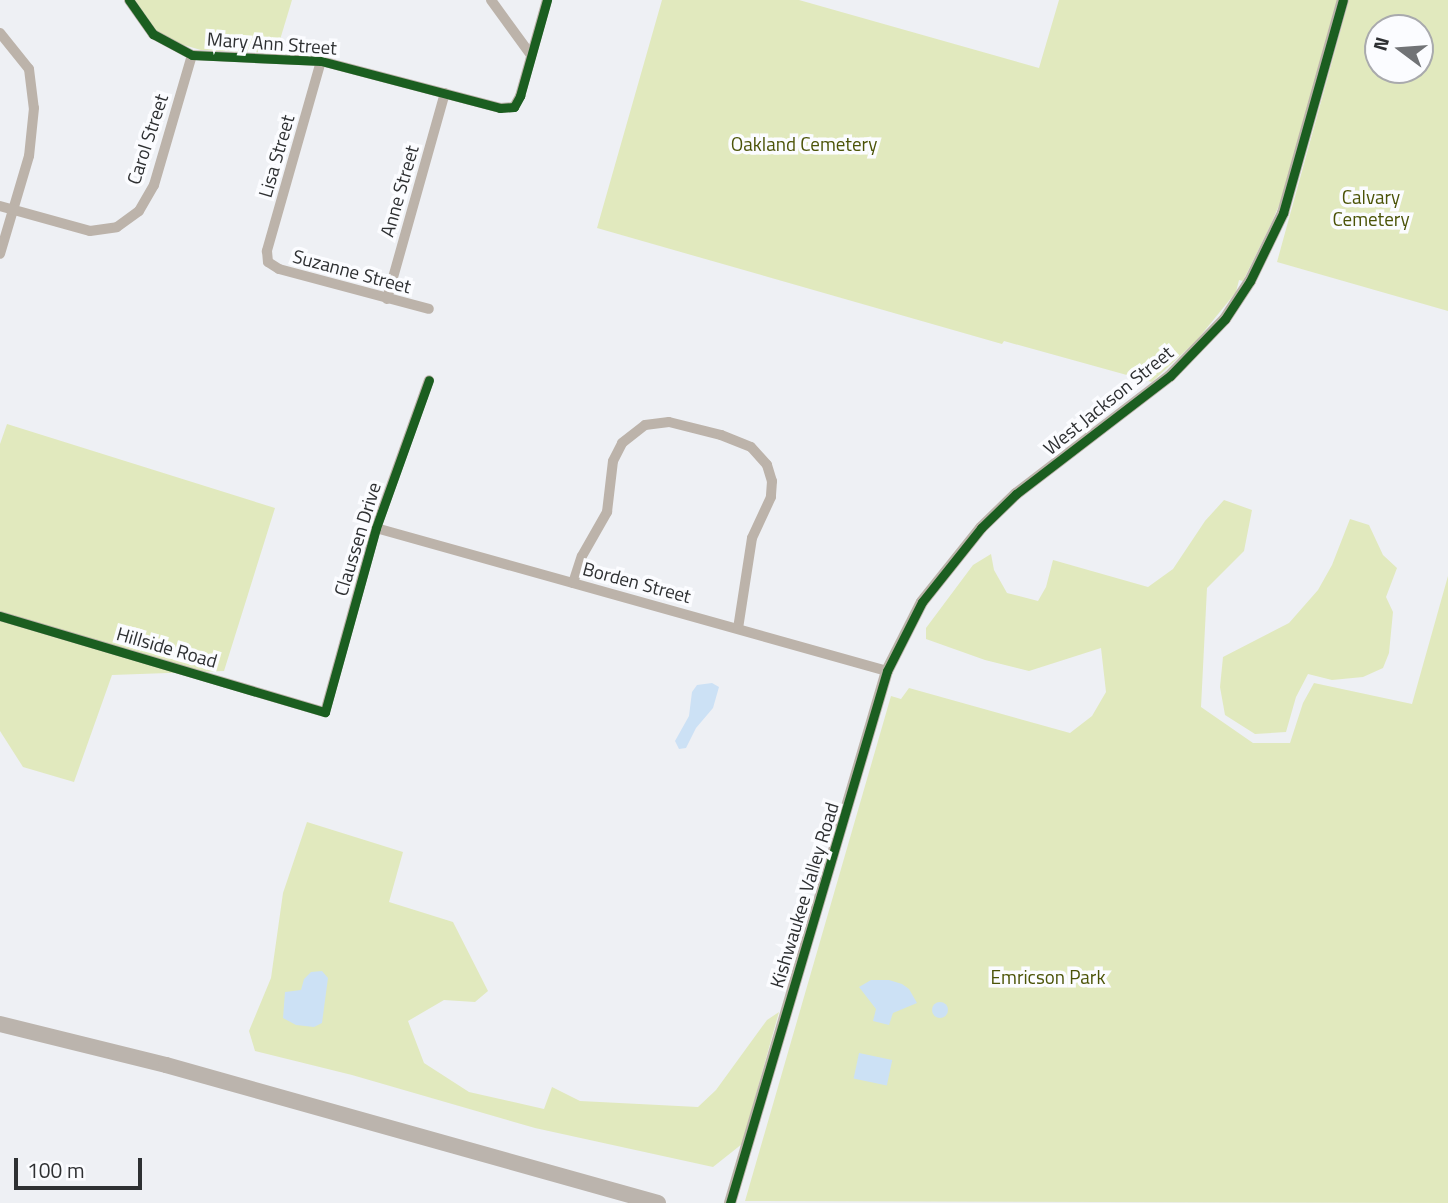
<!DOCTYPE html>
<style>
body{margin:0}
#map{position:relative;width:1448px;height:1203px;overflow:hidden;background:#eef0f4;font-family:"Titillium Web",sans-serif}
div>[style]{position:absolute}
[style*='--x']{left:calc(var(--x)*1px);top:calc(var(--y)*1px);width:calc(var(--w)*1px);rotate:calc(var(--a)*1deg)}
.green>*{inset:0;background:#e1e9be}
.water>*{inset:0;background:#cce1f5;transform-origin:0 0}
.round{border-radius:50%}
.minor>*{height:10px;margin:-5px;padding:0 5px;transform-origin:5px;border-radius:5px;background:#bcb3aa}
.tertiary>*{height:12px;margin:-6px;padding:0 6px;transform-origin:6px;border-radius:6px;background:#bcb3aa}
.primary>*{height:16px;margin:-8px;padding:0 8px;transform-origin:8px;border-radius:8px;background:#bbb4ad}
.cycleway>*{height:9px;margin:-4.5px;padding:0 4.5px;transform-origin:4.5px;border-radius:4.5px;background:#1b5e20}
span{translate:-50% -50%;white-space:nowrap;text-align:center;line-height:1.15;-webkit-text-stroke:7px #fbfcff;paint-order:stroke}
.street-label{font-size:19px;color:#2e3032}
.park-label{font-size:19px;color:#4b5307}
.north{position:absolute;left:1364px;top:14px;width:70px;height:70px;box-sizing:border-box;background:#fbfcff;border:2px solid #a9aaad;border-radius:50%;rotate:286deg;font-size:19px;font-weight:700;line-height:28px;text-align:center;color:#2e3032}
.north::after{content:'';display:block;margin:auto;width:24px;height:32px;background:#717376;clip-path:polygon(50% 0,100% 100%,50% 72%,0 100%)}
.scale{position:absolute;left:14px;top:1158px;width:128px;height:32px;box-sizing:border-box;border:4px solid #2e3032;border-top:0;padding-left:9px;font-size:21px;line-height:24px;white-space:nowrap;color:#2e3032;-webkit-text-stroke:5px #fbfcff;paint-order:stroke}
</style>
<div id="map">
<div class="green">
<i style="clip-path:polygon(135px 0,292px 0,276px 53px,201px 50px,180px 44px,157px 32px)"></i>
<i style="clip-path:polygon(662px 0,799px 0,1039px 68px,1059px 0,1339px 0,1289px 182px,1271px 224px,1243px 281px,1239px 280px,1236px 292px,1197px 340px,1152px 382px,1004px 341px,1002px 344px,597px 228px)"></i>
<i style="clip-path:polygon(evenodd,1349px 0,1448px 0,1448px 311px,1277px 262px,1349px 0,1378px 28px,1420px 28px,1420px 70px,1378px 70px,1378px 28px)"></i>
<i style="clip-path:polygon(7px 424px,275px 508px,224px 671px,112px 675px,74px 782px,23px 767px,0 731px,0 444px)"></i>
<i style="clip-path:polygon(1224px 500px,1252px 510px,1244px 551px,1207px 588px,1201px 707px,1253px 743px,1290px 743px,1303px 703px,1314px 683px,1412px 704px,1448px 576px,1448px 1203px,745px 1201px,891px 696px,901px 699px,909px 688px,1070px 733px,1092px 716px,1106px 692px,1101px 648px,1029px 671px,985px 660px,926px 639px,926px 628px,973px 565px,991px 554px,994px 570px,1007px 593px,1038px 601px,1046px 587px,1053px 560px,1148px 587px,1173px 569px,1205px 521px)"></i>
<i style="clip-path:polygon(1350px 519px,1369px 525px,1383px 555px,1397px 568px,1386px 597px,1393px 612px,1389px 653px,1383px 668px,1363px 677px,1332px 680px,1308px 674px,1296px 697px,1286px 732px,1255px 734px,1225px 715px,1220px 687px,1223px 657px,1289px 623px,1318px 590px,1332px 565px)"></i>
<i style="clip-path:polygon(307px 822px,403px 852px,389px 902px,453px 922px,488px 991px,475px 1002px,444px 1000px,408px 1021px,424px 1063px,469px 1092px,544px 1109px,552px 1087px,580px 1101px,698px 1107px,716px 1090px,767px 1020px,779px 1012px,742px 1144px,713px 1167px,535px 1128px,352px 1075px,255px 1051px,249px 1031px,271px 978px,283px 893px)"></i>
</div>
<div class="water">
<i style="clip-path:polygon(712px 683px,719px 687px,713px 708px,696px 728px,686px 748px,679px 749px,675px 741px,689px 716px,692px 692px,697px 685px)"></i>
<i style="clip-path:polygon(322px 971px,328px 978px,322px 1023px,314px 1027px,296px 1025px,283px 1018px,285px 992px,301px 990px,304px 979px,311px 972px)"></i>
<i style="clip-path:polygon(871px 980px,889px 980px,902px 984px,909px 989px,917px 1003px,893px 1013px,889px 1025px,873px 1021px,876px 1009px,859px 987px)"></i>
<i class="round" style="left:932px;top:1002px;width:16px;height:16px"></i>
<i style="left:859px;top:1053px;width:34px;height:26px;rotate:12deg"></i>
</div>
<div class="minor">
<i style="--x:129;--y:0;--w:42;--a:54.8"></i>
<i style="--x:153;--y:34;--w:44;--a:28.3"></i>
<i style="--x:192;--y:55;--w:129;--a:2.7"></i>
<i style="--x:321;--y:61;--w:185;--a:14.7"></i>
<i style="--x:500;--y:108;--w:14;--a:-4"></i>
<i style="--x:514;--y:107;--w:13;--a:-61"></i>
<i style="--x:520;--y:96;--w:100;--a:-74.3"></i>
<i style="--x:491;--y:0;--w:68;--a:54"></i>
<i style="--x:0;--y:33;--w:46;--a:51.1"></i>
<i style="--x:29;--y:69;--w:39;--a:83"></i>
<i style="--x:34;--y:108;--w:48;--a:95.9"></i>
<i style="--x:29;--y:156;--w:102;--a:106.5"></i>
<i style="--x:321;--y:61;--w:198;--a:105.9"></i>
<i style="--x:267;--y:251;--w:11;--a:85"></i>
<i style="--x:268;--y:262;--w:13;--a:32"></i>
<i style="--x:279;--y:269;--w:155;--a:14.9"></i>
<i style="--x:0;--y:206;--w:93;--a:15.5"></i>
<i style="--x:90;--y:231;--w:27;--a:-8"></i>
<i style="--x:117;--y:227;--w:27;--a:-36"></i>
<i style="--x:139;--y:211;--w:30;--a:-60"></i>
<i style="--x:154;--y:185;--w:135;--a:-73.7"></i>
<i style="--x:387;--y:299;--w:214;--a:-74.3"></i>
<i style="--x:376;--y:528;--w:531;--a:15.63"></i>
<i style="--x:573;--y:583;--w:28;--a:-72"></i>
<i style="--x:582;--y:556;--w:51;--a:-60.4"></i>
<i style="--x:607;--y:512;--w:51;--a:-83.3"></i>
<i style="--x:613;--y:461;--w:20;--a:-63"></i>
<i style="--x:622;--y:443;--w:29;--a:-38"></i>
<i style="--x:645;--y:425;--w:24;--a:-7"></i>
<i style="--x:669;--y:422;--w:54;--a:14"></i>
<i style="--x:721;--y:435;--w:32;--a:22"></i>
<i style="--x:751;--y:447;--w:24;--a:48"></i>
<i style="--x:767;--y:465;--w:17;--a:73"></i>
<i style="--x:772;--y:481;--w:16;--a:94"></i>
<i style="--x:771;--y:497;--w:45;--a:114.9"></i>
<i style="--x:752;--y:538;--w:91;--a:98.8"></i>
<i style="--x:0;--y:616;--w:339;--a:16.5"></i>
<i style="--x:325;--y:712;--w:191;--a:-74.5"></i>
<i style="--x:376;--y:528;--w:157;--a:-70.3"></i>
</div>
<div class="tertiary">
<i style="--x:730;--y:1203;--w:555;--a:-73.56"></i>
<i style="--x:887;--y:671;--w:77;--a:-63.1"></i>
<i style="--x:922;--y:602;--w:95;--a:-51.4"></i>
<i style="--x:981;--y:528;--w:49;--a:-44.2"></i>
<i style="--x:1016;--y:494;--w:194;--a:-37.5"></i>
<i style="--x:1170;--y:376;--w:79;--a:-46"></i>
<i style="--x:1225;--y:319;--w:45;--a:-56.7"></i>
<i style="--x:1250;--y:281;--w:76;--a:-64.1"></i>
<i style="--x:1283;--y:213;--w:221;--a:-74.3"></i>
</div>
<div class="primary">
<i style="--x:0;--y:1024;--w:171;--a:13.9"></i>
<i style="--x:166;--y:1065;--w:511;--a:15.67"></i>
</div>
<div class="cycleway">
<i style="--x:129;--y:0;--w:42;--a:54.8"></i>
<i style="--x:153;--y:34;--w:44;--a:28.3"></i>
<i style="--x:192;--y:55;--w:129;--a:2.7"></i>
<i style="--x:321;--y:61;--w:185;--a:14.7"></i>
<i style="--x:500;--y:108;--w:14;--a:-4"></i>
<i style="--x:514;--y:107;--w:13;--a:-61"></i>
<i style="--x:520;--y:96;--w:100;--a:-74.3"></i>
<i style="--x:0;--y:616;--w:339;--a:16.5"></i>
<i style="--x:325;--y:712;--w:191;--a:-74.5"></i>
<i style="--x:376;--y:528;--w:157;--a:-70.3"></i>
<i style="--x:730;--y:1203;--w:555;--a:-73.56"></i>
<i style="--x:887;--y:671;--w:77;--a:-63.1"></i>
<i style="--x:922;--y:602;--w:95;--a:-51.4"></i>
<i style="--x:981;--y:528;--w:49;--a:-44.2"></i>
<i style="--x:1016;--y:494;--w:194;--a:-37.5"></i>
<i style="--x:1170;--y:376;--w:79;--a:-46"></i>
<i style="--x:1225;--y:319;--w:45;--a:-56.7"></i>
<i style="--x:1250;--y:281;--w:76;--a:-64.1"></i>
<i style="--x:1283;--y:213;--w:221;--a:-74.3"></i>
</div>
<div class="street-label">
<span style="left:272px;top:43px;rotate:4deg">Mary Ann Street</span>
<span style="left:147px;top:139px;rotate:-72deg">Carol Street</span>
<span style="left:276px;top:156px;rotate:-74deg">Lisa Street</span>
<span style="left:399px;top:191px;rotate:-74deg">Anne Street</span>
<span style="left:352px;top:271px;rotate:15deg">Suzanne Street</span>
<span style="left:1108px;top:400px;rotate:-39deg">West Jackson Street</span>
<span style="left:357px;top:539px;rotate:-73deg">Claussen Drive</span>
<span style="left:637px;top:582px;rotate:15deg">Borden Street</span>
<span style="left:167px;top:647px;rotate:16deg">Hillside Road</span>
<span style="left:804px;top:895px;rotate:-73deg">Kishwaukee Valley Road</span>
</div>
<div class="park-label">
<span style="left:804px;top:144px">Oakland Cemetery</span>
<span style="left:1371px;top:208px">Calvary<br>Cemetery</span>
<span style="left:1048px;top:977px">Emricson Park</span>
</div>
<div class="north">N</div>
<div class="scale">100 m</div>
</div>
